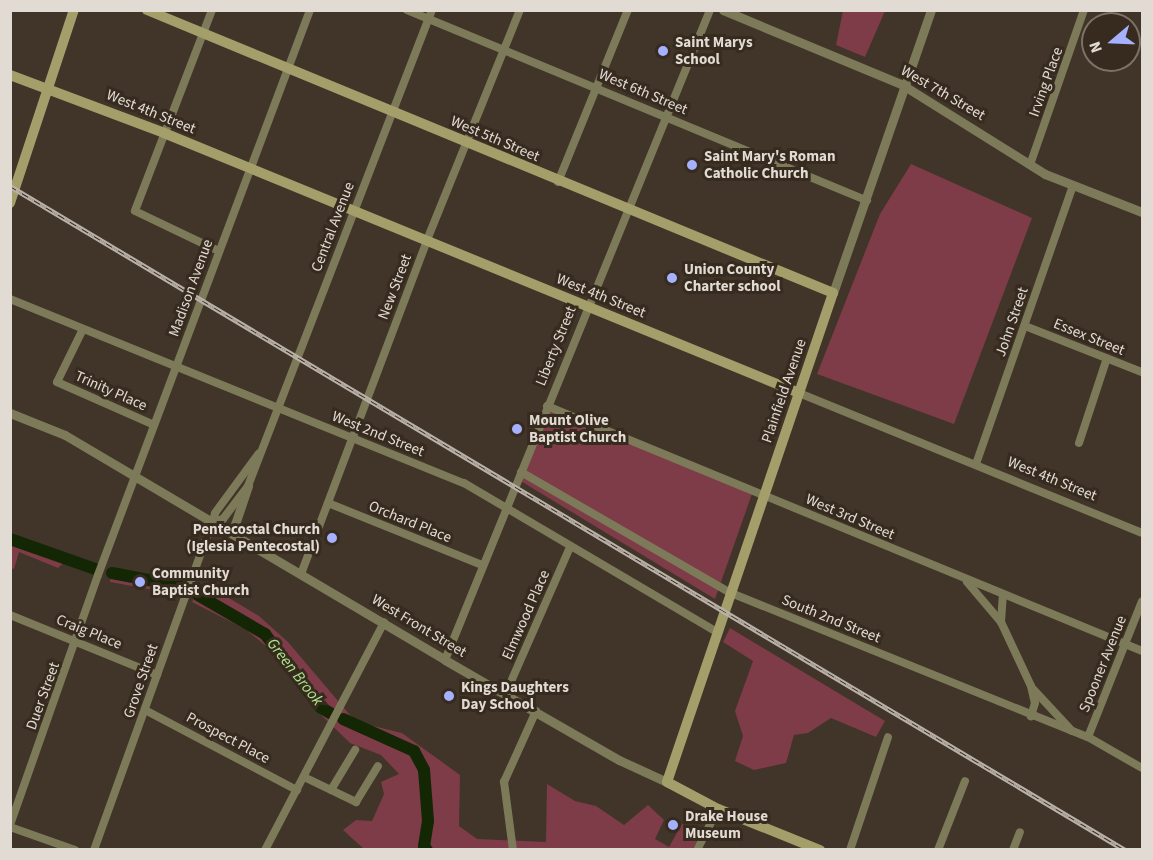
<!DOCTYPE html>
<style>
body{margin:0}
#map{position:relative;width:1153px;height:860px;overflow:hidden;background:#403528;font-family:"Source Sans 3",sans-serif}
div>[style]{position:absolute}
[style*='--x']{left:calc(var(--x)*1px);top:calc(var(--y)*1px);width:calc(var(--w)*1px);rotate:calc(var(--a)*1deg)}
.green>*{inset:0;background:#7e3b48}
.river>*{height:12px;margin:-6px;padding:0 6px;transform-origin:6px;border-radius:6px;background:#132704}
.minor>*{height:8px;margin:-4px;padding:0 4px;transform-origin:4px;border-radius:4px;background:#7d7a59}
.tertiary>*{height:9px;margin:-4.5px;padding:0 4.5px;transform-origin:4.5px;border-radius:4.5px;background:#7d7a59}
.secondary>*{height:10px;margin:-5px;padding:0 5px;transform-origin:5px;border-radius:5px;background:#a49f6a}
.rail>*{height:4.5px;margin-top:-2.25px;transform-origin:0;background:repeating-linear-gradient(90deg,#362b1e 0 7px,#bab2a9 0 14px);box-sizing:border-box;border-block:2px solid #bab2a9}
.dots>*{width:16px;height:16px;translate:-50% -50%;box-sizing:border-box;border:3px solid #362b1e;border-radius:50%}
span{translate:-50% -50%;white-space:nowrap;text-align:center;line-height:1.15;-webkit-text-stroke:6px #362b1e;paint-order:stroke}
.poi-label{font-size:15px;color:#e2dbd3;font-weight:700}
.left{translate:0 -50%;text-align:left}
.right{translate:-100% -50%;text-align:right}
.street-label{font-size:15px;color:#e2dbd3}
.water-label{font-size:16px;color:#ade78a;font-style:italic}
.frame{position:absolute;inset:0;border:12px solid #e2dbd3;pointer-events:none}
.north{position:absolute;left:1081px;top:12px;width:60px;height:60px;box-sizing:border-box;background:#362b1e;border:2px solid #7b7166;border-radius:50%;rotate:251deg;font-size:16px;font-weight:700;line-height:24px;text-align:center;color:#e2dbd3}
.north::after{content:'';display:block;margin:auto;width:21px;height:27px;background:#a5b1fc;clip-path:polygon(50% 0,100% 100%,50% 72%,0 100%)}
</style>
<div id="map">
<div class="green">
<i style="clip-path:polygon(843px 11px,885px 11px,865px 57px,836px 45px)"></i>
<i style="clip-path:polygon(911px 164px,1032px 218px,954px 424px,817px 374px,880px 214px)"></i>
<i style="clip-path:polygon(548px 408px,753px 491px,715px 599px,519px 480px)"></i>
<i style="clip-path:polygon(10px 534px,11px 534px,70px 557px,58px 568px,19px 552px,14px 569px,11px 568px)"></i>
<i style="clip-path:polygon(111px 570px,128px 574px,182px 577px,176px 594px,110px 582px)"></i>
<i style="clip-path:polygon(200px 586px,219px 592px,259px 616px,288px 642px,350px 715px,361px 723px,402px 733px,460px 775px,459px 826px,477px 839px,546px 842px,547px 784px,575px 801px,596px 806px,624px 825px,648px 805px,664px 820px,655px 839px,669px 847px,682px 824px,701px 834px,692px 850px,364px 849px,343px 830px,356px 820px,372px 821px,384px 794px,381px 782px,399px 774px,381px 755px,350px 743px,317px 711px,277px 655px,245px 629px,192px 602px)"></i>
<i style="clip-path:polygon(730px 628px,885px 721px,876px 737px,831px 718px,808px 733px,794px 735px,786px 763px,754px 770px,735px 761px,743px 736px,735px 711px,753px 661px,723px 642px)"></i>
</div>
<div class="river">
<i style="--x:10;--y:539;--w:90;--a:19.4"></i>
<i style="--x:112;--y:573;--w:68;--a:11"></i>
<i style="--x:198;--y:595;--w:78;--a:30.2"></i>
<i style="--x:265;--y:634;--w:91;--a:53"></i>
<i style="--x:320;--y:707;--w:12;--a:31"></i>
<i style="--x:343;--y:719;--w:78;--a:24.3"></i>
<i style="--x:414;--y:751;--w:21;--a:62"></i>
<i style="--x:424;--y:770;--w:51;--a:85.5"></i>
<i style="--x:428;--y:821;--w:25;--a:99"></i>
<i style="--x:424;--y:846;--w:5;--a:53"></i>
</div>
<div class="minor">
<i style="--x:212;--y:10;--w:215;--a:111"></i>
<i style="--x:135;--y:211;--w:93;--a:25.5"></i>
<i style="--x:407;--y:10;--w:498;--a:22.5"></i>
<i style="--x:1031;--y:162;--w:161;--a:-70.8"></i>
<i style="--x:558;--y:182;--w:186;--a:-67.9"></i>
<i style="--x:10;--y:299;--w:490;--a:22.1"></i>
<i style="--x:464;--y:483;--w:294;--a:30.5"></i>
<i style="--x:1025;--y:326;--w:126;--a:21.5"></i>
<i style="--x:83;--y:329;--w:59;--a:116.1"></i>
<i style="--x:57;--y:382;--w:106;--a:23.9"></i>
<i style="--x:799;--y:393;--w:370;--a:22.2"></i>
<i style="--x:547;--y:406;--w:643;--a:22.38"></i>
<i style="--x:1079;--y:443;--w:89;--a:-71.8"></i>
<i style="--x:976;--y:464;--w:292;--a:-70.8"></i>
<i style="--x:521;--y:472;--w:242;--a:30"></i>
<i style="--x:731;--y:593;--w:385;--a:22"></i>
<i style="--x:1088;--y:737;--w:62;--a:29.9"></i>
<i style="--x:328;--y:503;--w:166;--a:21.9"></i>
<i style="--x:213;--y:522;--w:10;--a:-17"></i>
<i style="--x:223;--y:519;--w:41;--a:-52.9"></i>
<i style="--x:248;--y:486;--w:510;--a:-68.87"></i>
<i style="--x:301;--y:574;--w:357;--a:-69.3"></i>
<i style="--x:427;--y:240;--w:248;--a:-68"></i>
<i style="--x:967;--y:582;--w:52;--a:49.6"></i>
<i style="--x:1001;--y:622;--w:71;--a:64.9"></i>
<i style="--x:1031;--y:686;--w:17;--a:77"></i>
<i style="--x:1035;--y:703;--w:14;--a:107"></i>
<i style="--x:10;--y:615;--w:159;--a:22.2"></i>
<i style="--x:1001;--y:622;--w:27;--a:-86"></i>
<i style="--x:445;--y:660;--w:702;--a:-67.82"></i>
<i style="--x:1033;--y:689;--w:57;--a:47.1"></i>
<i style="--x:506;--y:693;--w:159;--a:-66.3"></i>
<i style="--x:145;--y:710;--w:172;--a:27.8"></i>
<i style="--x:1088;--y:737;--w:146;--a:-68.3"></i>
<i style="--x:304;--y:777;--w:58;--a:25.7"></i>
<i style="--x:356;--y:802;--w:42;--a:-58.6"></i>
<i style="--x:331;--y:790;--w:47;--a:-59"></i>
<i style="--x:10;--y:825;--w:265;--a:-70.6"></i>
<i style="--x:98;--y:575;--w:603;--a:-69.43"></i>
<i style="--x:10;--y:827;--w:69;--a:19.5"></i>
<i style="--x:94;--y:850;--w:358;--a:-70.2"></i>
<i style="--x:215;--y:513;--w:74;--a:-53.7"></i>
<i style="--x:265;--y:850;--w:257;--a:-62.4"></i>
<i style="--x:513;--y:850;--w:69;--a:-97.5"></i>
<i style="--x:504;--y:782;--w:78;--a:-65.7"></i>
<i style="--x:697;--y:850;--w:46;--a:-62.9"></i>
<i style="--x:850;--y:850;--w:119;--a:-71.4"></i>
<i style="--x:938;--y:850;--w:74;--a:-68.6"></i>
<i style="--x:1013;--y:850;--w:19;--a:-69"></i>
</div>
<div class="tertiary">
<i style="--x:723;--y:10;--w:193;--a:22.6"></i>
<i style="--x:901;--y:84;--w:170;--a:32"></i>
<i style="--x:1045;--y:174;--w:104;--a:21.4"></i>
<i style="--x:833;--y:293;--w:299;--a:-70.9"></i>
<i style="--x:10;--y:413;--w:59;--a:21.8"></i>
<i style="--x:65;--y:435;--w:442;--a:30.6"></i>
<i style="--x:445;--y:660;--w:201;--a:29.9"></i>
<i style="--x:619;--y:760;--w:53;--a:24.6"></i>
<i style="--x:232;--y:533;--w:50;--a:-71.2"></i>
</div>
<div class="secondary">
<i style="--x:147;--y:10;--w:742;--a:22.42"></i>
<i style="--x:833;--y:293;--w:516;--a:108.75"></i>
<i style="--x:667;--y:782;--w:58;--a:27.9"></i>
<i style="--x:718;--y:809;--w:110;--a:21.9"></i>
<i style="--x:10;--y:75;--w:165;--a:20.6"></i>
<i style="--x:164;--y:133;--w:686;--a:22.27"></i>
<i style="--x:10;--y:203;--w:203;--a:-71.7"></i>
</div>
<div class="rail">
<i style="--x:10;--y:186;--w:1298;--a:30.77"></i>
</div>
<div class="dots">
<i style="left:663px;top:51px;background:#a5b1fc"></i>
<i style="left:692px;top:165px;background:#a5b1fc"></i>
<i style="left:672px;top:278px;background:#a5b1fc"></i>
<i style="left:517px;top:429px;background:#a5b1fc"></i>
<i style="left:332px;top:538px;background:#a5b1fc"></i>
<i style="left:140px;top:582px;background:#a5b1fc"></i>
<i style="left:449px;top:696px;background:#a5b1fc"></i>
<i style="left:673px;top:825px;background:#a5b1fc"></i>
</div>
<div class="poi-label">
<span class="left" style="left:675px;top:51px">Saint Marys<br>School</span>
<span class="left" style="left:704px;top:165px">Saint Mary's Roman<br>Catholic Church</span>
<span class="left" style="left:684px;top:278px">Union County<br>Charter school</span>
<span class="left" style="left:529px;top:429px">Mount Olive<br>Baptist Church</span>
<span class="right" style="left:320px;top:538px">Pentecostal Church<br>(Iglesia Pentecostal)</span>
<span class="left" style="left:152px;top:582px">Community<br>Baptist Church</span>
<span class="left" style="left:461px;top:696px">Kings Daughters<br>Day School</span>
<span class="left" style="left:685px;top:825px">Drake House<br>Museum</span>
</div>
<div class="street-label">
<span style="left:1046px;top:82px;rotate:-70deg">Irving Place</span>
<span style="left:643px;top:92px;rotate:23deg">West 6th Street</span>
<span style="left:943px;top:93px;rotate:30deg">West 7th Street</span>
<span style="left:151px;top:112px;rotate:22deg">West 4th Street</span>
<span style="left:495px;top:139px;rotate:23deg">West 5th Street</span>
<span style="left:333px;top:227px;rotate:-69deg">Central Avenue</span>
<span style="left:395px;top:287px;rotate:-69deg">New Street</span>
<span style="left:191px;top:288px;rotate:-70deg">Madison Avenue</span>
<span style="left:601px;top:296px;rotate:22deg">West 4th Street</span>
<span style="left:1012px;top:322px;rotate:-71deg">John Street</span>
<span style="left:1089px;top:337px;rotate:22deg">Essex Street</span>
<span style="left:556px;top:346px;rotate:-68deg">Liberty Street</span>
<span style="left:111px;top:391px;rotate:24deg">Trinity Place</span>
<span style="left:784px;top:391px;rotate:-71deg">Plainfield Avenue</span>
<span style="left:378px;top:434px;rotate:22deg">West 2nd Street</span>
<span style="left:1052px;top:479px;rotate:22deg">West 4th Street</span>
<span style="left:850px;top:517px;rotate:23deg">West 3rd Street</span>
<span style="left:410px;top:522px;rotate:22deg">Orchard Place</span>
<span style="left:526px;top:615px;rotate:-66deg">Elmwood Place</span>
<span style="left:831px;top:619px;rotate:22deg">South 2nd Street</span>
<span style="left:419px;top:626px;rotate:31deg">West Front Street</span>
<span style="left:89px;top:632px;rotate:22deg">Craig Place</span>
<span style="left:1103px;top:664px;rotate:-68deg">Spooner Avenue</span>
<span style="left:141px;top:681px;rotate:-71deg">Grove Street</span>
<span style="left:43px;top:696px;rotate:-70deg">Duer Street</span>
<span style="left:228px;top:738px;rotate:28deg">Prospect Place</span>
</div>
<div class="water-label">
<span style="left:295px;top:672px;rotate:52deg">Green Brook</span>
</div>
<div class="frame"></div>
<div class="north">N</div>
</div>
